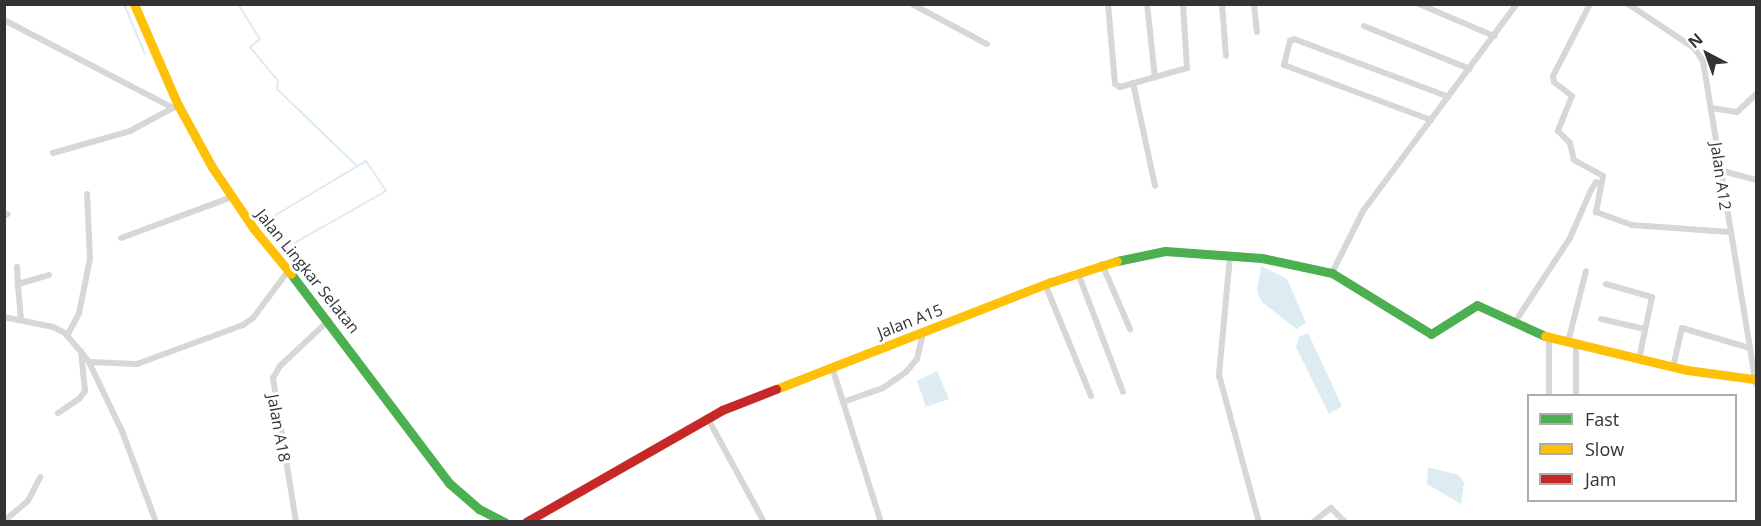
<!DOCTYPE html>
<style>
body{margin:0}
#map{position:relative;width:1761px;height:526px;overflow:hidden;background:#fff;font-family:"Open Sans",sans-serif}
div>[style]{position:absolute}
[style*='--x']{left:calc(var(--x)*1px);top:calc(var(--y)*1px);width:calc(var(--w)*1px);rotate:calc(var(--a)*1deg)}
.water>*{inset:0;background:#ddebf3}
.stream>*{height:2px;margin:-1px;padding:0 1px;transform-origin:1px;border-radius:1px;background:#ddebf3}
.street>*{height:6px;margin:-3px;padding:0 3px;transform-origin:3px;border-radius:3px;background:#d7d7d7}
.fast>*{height:9px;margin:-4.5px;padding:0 4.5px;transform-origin:4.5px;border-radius:4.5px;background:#4caf50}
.slow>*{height:9px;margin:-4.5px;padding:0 4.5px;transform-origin:4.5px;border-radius:4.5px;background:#ffc107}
.jam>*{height:9px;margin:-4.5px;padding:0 4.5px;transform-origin:4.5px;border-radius:4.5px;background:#c62828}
span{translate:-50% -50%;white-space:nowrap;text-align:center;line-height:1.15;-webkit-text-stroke:6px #fff;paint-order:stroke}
.street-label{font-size:16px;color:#333}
.frame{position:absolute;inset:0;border:6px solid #333;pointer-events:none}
.legend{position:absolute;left:1527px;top:394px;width:210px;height:108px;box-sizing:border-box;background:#fff;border:2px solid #adadad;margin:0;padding:8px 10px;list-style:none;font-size:18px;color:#333}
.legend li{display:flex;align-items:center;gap:12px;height:30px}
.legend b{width:30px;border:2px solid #adadad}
.north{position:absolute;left:1677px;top:24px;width:60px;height:60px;-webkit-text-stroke:4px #fff;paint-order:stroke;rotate:319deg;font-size:16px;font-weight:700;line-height:24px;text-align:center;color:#333}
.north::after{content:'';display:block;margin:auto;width:21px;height:27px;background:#333;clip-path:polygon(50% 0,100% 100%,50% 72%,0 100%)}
</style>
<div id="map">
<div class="water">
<i style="clip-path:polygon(1261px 266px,1287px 279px,1306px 323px,1296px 329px,1262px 302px,1257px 291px)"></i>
<i style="clip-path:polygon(1308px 333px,1342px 406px,1329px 414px,1296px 347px,1299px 337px)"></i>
<i style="clip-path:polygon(937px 371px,949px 399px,926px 407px,917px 381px)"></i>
<i style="clip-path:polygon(1428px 467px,1459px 475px,1464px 483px,1461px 504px,1427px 484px)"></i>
</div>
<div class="stream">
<i style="--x:124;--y:4;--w:54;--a:67.2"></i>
<i style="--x:238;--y:4;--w:41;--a:57.8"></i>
<i style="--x:260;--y:39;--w:13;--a:141"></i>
<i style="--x:250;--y:47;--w:44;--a:50.5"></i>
<i style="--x:278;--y:81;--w:8;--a:97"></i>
<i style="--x:277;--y:89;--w:111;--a:43.9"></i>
<i style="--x:274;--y:216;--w:107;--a:-30.9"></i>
<i style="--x:366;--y:161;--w:36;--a:56"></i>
<i style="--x:386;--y:191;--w:109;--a:150.4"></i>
</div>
<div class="street">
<i style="--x:912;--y:4;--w:85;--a:28.1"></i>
<i style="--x:1108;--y:4;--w:80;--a:85"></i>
<i style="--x:1115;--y:84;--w:6;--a:31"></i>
<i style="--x:1120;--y:87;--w:70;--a:-15.8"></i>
<i style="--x:1187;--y:68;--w:64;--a:-93.6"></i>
<i style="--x:1147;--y:4;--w:74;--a:83.8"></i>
<i style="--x:1222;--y:4;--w:52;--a:85.6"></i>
<i style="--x:1254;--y:4;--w:28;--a:84"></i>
<i style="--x:1419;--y:4;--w:82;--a:23.1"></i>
<i style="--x:1590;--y:4;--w:81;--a:117.2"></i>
<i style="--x:1553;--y:76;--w:6;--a:81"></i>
<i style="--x:1554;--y:82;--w:23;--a:38"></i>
<i style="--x:1572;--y:96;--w:38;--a:112"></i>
<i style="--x:1558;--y:131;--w:17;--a:45"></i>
<i style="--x:1570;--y:143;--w:17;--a:77"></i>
<i style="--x:1574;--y:160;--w:33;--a:29"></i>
<i style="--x:1603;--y:176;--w:37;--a:101"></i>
<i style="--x:1596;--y:212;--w:38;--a:20"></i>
<i style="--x:1632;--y:225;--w:98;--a:4.1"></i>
<i style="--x:1628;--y:4;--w:79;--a:33.7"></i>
<i style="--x:1694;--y:48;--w:16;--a:55"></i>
<i style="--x:1703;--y:61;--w:327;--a:80.7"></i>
<i style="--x:4;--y:20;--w:191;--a:27.5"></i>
<i style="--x:1364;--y:26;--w:114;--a:22.1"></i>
<i style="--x:1133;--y:83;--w:105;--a:77.9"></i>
<i style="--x:1711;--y:108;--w:26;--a:9"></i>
<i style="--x:1737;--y:112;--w:26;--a:-43"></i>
<i style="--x:1431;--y:120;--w:157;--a:-159.5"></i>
<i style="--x:1284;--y:65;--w:25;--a:-76"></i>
<i style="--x:1290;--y:41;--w:4;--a:-27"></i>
<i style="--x:1294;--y:39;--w:165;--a:20.5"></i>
<i style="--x:53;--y:153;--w:80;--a:-15.9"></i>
<i style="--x:130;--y:131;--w:51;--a:-28.1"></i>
<i style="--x:1719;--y:170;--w:38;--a:15"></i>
<i style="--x:4;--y:216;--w:4;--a:-27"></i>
<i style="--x:121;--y:238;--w:118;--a:-20.3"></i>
<i style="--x:1230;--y:256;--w:120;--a:95.3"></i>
<i style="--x:1219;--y:375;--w:152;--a:74.8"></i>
<i style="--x:1102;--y:264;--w:71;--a:66.7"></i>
<i style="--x:17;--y:267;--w:17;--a:87"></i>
<i style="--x:1078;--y:273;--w:127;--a:69.3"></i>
<i style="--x:1332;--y:273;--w:69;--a:-63.4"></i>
<i style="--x:1363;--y:211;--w:258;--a:-53.4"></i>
<i style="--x:1045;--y:284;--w:121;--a:67.7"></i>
<i style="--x:1606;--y:284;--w:48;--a:15.8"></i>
<i style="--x:1652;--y:297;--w:63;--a:101.8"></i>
<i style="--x:4;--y:317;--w:50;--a:11.5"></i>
<i style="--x:53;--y:327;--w:13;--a:27"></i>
<i style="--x:65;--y:333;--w:38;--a:50"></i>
<i style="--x:1601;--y:319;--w:45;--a:12.8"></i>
<i style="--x:21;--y:320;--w:36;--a:-95"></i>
<i style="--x:18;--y:284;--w:32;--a:-16"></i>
<i style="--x:1515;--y:322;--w:100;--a:-56.8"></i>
<i style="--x:1570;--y:238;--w:52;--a:-66.4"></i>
<i style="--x:1591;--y:190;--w:9;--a:-58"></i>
<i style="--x:1596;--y:182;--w:4;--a:27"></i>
<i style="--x:67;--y:336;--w:26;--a:-62"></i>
<i style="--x:79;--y:313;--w:55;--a:-78.5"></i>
<i style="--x:90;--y:259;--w:65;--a:-92.6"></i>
<i style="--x:1549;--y:338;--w:58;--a:90"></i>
<i style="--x:1568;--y:342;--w:73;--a:-75.8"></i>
<i style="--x:1576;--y:344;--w:52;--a:90"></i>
<i style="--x:832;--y:367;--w:163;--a:72.5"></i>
<i style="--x:1673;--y:367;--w:40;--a:-77"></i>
<i style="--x:1682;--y:328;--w:71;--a:16.4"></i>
<i style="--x:843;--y:402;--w:42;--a:-19.3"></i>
<i style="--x:883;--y:388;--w:28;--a:-35"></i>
<i style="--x:906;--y:372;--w:17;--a:-50"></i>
<i style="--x:917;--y:359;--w:28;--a:-77"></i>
<i style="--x:58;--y:413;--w:25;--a:-34"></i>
<i style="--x:79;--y:399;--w:10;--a:-53"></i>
<i style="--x:85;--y:391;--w:40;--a:-95.7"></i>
<i style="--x:707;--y:417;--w:119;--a:61.5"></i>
<i style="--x:4;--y:521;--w:31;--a:-40"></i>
<i style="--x:28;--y:501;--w:27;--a:-63"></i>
<i style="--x:156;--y:522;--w:97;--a:-110.5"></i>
<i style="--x:122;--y:431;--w:76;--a:-115.6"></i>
<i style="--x:89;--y:362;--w:48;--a:2.4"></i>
<i style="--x:137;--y:364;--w:113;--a:-20.2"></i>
<i style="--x:243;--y:325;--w:12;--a:-35"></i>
<i style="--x:253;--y:318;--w:59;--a:-53.3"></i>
<i style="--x:296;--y:522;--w:146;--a:-99.1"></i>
<i style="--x:273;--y:378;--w:14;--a:-60"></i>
<i style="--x:280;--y:366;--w:67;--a:-43.2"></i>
<i style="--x:1313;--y:522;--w:23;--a:-38"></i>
<i style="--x:1331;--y:508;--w:20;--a:45"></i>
</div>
<div class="fast">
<i style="--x:1117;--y:261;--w:49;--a:-11.8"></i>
<i style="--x:1165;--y:251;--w:97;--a:4.1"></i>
<i style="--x:1262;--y:258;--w:72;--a:12.1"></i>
<i style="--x:1332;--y:273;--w:116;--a:31.6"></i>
<i style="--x:1431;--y:334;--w:54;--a:-32.2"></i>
<i style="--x:1477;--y:305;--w:75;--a:24.5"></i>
<i style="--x:291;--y:274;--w:262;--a:52.9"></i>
<i style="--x:449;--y:483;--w:40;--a:41"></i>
<i style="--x:479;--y:509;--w:29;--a:27"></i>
</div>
<div class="slow">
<i style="--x:134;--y:4;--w:110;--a:66.5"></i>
<i style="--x:178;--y:105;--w:71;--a:61.3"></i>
<i style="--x:212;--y:167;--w:75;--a:55.9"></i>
<i style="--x:254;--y:229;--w:58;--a:50.6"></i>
<i style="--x:1545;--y:336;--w:146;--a:13.5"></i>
<i style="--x:1687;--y:370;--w:68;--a:7.7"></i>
<i style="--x:776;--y:389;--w:295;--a:-21.3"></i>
<i style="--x:1051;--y:282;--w:69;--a:-17.7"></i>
</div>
<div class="jam">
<i style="--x:526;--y:522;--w:226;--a:-29.7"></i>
<i style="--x:722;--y:410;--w:58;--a:-21.3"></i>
</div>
<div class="street-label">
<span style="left:1721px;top:176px;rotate:82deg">Jalan A12</span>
<span style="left:308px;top:271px;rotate:51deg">Jalan Lingkar Selatan</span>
<span style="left:910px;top:321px;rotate:-21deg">Jalan A15</span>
<span style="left:279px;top:428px;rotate:80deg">Jalan A18</span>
</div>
<div class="frame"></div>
<ul class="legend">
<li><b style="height:8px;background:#4caf50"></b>Fast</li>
<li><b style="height:8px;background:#ffc107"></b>Slow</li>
<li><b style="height:8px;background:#c62828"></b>Jam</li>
</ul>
<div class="north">N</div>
</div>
